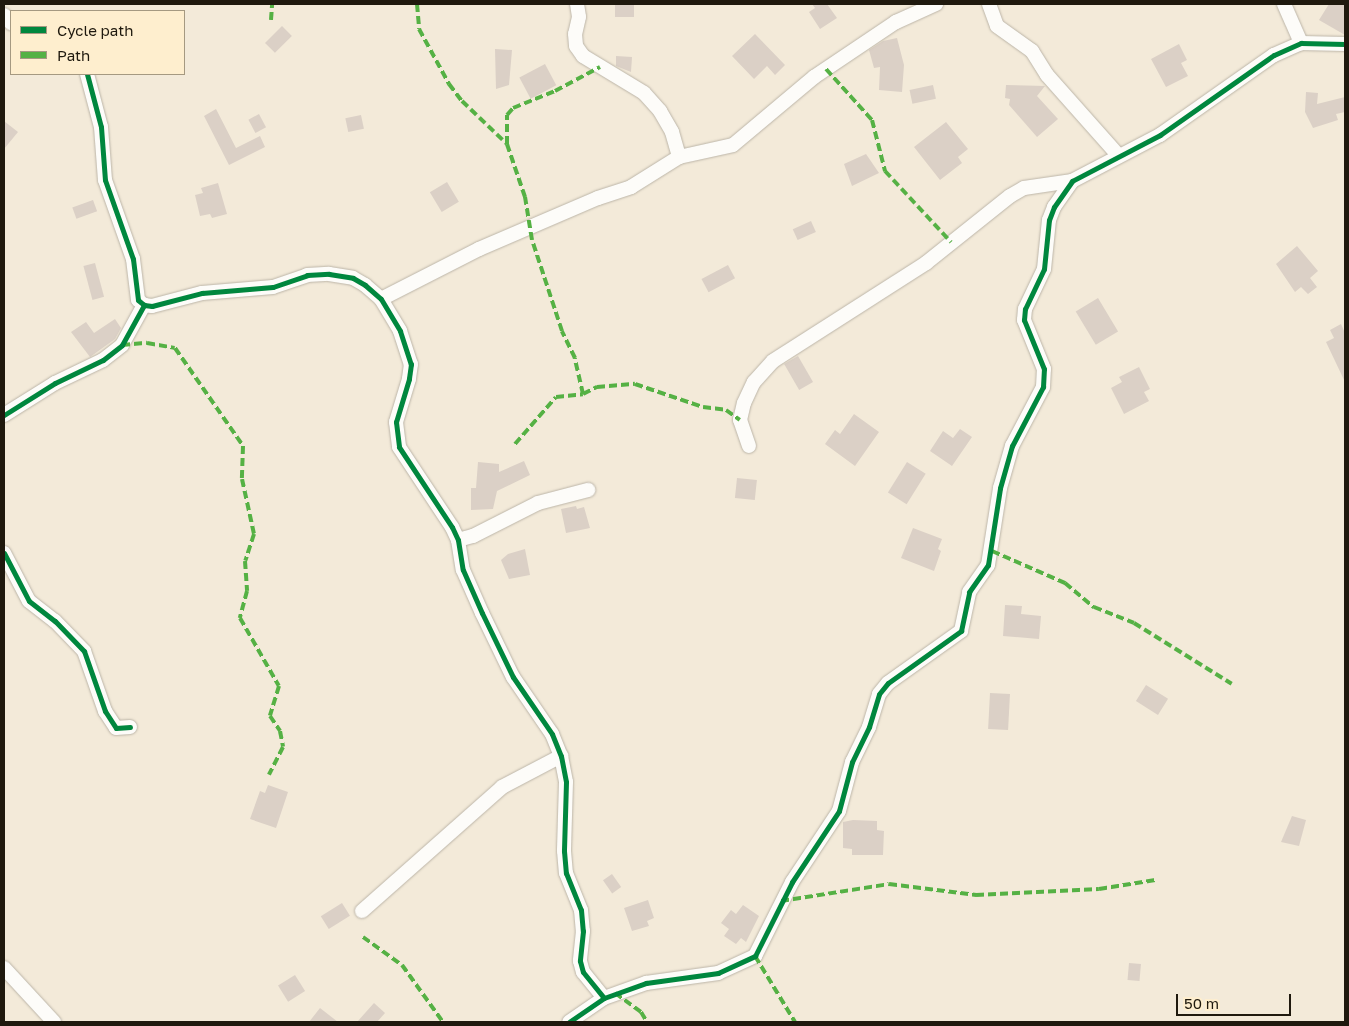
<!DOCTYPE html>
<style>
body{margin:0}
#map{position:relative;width:1349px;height:1026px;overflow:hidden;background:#f3ead9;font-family:"Golos Text",sans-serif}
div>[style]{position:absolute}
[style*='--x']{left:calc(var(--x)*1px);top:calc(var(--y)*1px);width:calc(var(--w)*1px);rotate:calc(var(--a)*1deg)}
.building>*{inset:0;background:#dbd0c6;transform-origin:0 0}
.roads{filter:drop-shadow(0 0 1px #bcb5a8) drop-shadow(0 0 1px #bcb5a8)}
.street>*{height:14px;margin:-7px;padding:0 7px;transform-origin:7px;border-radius:7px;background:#fdfcf9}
.quiet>*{height:4px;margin-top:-2px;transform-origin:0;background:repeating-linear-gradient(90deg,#55b144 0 8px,transparent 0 12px)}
.cycleway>*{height:5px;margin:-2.5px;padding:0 2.5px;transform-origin:2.5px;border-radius:2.5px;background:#00873e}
span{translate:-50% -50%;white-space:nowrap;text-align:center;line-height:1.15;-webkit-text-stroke:4px #feeece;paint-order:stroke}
.frame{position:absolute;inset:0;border:5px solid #1f190e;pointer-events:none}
.legend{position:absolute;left:10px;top:10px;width:175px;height:65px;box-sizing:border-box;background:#feeece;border:1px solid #a59981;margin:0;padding:6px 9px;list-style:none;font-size:15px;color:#1f190e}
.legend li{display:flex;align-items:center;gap:10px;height:25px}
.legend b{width:25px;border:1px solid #a59981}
.scale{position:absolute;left:1176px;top:994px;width:115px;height:22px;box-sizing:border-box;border:2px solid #1f190e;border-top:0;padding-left:6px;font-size:15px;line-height:18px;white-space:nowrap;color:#1f190e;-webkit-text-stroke:4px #feeece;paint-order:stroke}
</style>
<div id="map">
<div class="building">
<i style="left:615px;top:4px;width:19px;height:13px"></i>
<i style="clip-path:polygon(812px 4px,827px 4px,837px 18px,820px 29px,809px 12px,815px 8px)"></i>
<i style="clip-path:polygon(1329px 4px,1345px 4px,1345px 35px,1319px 20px)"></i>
<i style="left:282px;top:26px;width:14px;height:24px;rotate:45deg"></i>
<i style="clip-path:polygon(755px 34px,785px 65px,775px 75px,767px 66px,754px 79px,732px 56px)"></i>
<i style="clip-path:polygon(897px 38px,904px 65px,902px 92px,879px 90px,880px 67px,874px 68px,869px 50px,883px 41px)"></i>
<i style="clip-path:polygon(1179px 44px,1187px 60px,1181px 63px,1188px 76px,1166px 87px,1151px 59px)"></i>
<i style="clip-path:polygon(495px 49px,512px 50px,509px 85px,496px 89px)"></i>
<i style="clip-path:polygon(616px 56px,632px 57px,631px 72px,616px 66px)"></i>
<i style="left:545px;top:64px;width:24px;height:29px;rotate:62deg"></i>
<i style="left:933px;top:85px;width:14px;height:24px;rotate:78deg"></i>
<i style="clip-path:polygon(1006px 85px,1045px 86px,1037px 96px,1058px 119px,1037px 137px,1009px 105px,1010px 99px,1005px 98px)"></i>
<i style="clip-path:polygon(1306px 92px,1318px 93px,1317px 104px,1345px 97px,1345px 112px,1336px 114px,1338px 120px,1313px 128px,1305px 112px)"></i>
<i style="clip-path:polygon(216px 109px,236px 148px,260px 136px,265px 147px,229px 165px,204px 116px)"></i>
<i style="left:259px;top:114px;width:15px;height:12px;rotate:62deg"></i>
<i style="left:361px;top:115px;width:14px;height:16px;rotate:78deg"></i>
<i style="clip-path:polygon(4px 121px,18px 132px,4px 149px)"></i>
<i style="clip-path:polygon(946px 122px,968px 149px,958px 157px,962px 163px,940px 180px,914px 147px)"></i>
<i style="clip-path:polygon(866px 154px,879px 173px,852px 186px,844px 164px)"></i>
<i style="left:447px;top:182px;width:23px;height:20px;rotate:59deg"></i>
<i style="clip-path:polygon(218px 183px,227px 214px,212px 218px,210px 214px,200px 216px,195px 195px,203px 193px,201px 188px)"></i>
<i style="left:93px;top:200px;width:12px;height:22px;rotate:70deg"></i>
<i style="left:811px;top:221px;width:12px;height:20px;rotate:66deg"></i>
<i style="clip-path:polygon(1297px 246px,1318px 271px,1310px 278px,1317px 287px,1308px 294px,1301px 287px,1295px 292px,1276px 264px)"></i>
<i style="left:95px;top:263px;width:35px;height:12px;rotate:75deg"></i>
<i style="left:728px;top:265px;width:15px;height:30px;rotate:62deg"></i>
<i style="left:1098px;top:298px;width:39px;height:26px;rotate:59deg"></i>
<i style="clip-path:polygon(115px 319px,121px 328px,115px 339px,90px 357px,71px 332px,86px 322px,94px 333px)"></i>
<i style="clip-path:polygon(1341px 324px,1345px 333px,1345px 382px,1326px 342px,1334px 338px,1330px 330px)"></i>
<i style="left:798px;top:356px;width:30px;height:16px;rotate:60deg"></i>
<i style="clip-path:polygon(1139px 367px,1150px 389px,1144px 392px,1149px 401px,1124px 414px,1111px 388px,1122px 382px,1119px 377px)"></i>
<i style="clip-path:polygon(854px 414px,879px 432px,855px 466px,825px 444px,835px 430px,840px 434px)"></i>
<i style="clip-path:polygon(960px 429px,972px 437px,952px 466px,930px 451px,943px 431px,953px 438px)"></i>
<i style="clip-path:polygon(524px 461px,530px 475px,497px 491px,493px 509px,471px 510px,471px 488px,476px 488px,478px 462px,499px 464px,499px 472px)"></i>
<i style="left:907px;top:462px;width:22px;height:36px;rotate:32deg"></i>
<i style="left:737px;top:478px;width:20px;height:20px;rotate:6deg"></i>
<i style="clip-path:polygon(576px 506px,577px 509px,584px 507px,590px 528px,566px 533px,561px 509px)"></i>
<i style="clip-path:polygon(913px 528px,942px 539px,938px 549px,941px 551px,934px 571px,901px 558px)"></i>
<i style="clip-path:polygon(525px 549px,530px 575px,509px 579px,501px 560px,508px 554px)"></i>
<i style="clip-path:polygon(1005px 605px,1022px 606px,1021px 614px,1041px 616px,1039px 639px,1003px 636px)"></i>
<i style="left:1146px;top:685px;width:26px;height:19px;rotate:32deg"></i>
<i style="left:990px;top:693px;width:20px;height:36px;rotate:3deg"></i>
<i style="clip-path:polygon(268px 785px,288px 792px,276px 828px,250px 819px,260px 791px,265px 793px)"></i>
<i style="clip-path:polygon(1292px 816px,1306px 820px,1299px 846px,1281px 842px)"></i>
<i style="clip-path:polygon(853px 820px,877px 821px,877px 830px,884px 831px,883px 855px,852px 855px,852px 849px,843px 848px,843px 822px)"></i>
<i style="left:612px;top:874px;width:16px;height:11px;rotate:55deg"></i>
<i style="clip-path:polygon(648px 900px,654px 918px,647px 921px,649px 926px,632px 931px,624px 908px)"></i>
<i style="left:342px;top:903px;width:15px;height:25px;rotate:58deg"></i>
<i style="clip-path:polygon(743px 905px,759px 916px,746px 942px,741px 938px,736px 944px,724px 936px,729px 929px,721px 923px,731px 910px,736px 914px)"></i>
<i style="left:1129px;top:963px;width:12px;height:17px;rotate:5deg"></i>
<i style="left:295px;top:975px;width:19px;height:20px;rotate:58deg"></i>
<i style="clip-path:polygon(374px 1003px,385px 1013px,377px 1022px,357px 1022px)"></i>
<i style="clip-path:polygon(320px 1008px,338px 1022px,309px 1022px)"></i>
</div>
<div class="roads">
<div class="street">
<i style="--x:577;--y:4;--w:13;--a:81"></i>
<i style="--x:579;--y:17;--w:17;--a:103"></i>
<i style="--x:575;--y:34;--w:12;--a:85"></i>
<i style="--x:576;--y:46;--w:12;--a:55"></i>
<i style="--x:583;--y:56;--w:71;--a:31.2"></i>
<i style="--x:644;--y:93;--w:24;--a:48"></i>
<i style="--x:660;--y:111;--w:24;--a:60"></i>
<i style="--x:672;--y:132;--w:26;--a:74"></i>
<i style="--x:989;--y:4;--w:23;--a:70"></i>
<i style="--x:997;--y:26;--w:43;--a:35.5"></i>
<i style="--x:1032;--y:51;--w:28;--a:58"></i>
<i style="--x:1047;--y:75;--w:108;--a:48.4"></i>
<i style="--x:1284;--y:4;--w:43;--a:66.4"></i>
<i style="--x:4;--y:15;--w:11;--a:49"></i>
<i style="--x:87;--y:74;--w:55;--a:75.2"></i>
<i style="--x:101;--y:127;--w:53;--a:85.7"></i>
<i style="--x:105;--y:180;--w:84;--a:70.5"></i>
<i style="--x:133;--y:259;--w:41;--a:83"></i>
<i style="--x:138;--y:300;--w:8;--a:40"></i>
<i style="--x:144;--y:305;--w:8;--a:7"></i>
<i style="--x:152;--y:306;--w:52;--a:-14.6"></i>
<i style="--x:202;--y:293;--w:71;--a:-4.8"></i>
<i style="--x:273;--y:287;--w:36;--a:-19"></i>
<i style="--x:307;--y:275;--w:22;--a:-3"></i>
<i style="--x:329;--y:274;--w:24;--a:9"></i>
<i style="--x:353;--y:278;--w:14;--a:30"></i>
<i style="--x:365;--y:285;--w:21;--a:41"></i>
<i style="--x:381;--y:299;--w:37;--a:59"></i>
<i style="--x:400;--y:331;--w:35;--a:72"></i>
<i style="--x:411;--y:364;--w:15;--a:98"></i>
<i style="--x:409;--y:379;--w:45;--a:106.8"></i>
<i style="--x:396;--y:422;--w:25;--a:83"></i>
<i style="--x:399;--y:447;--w:96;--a:56.5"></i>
<i style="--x:452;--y:527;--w:14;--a:65"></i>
<i style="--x:458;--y:540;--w:30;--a:81"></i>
<i style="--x:463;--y:570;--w:47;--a:66.2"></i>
<i style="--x:482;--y:613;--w:71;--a:64.2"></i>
<i style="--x:513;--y:677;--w:69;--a:55.6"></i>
<i style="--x:552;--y:734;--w:24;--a:68"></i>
<i style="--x:561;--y:756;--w:26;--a:79"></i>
<i style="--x:566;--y:782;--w:69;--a:91.7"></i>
<i style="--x:564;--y:851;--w:22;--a:85"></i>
<i style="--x:566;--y:873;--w:40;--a:68"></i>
<i style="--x:581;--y:910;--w:21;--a:85"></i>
<i style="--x:583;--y:931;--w:30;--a:96"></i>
<i style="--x:580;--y:961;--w:11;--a:75"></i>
<i style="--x:583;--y:972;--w:33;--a:51"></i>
<i style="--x:604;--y:998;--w:42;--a:145.6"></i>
<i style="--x:381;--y:299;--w:110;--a:-27"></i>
<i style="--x:479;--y:249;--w:129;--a:-23.2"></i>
<i style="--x:598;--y:198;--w:35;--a:-18"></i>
<i style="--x:631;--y:187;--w:57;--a:-32"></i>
<i style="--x:679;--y:157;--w:55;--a:-12.5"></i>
<i style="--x:733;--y:145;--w:106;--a:-40"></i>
<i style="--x:814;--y:77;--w:99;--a:-33.9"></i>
<i style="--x:896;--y:22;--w:44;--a:-24.2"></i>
<i style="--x:4;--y:415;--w:60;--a:-32.1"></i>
<i style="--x:55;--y:383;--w:53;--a:-25.6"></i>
<i style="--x:103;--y:360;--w:24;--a:-38"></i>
<i style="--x:122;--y:345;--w:46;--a:-61.2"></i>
<i style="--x:749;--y:446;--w:28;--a:-109"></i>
<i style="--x:740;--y:420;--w:17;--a:-77"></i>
<i style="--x:744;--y:403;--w:23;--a:-65"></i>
<i style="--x:754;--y:382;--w:28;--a:-48"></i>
<i style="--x:773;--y:361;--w:182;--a:-32.6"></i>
<i style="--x:926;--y:263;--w:107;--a:-38.6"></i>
<i style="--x:1010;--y:196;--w:16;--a:-30"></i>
<i style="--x:1024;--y:188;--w:49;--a:-8.3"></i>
<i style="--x:458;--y:540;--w:16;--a:-15"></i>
<i style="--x:473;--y:536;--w:73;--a:-26.9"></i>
<i style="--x:538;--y:503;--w:52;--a:-14.6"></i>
<i style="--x:4;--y:553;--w:54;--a:62.5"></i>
<i style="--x:29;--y:601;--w:33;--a:38"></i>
<i style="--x:55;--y:621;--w:42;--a:46"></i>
<i style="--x:84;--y:651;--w:64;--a:70.7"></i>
<i style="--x:105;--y:711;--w:20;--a:57"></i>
<i style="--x:116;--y:728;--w:14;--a:-4"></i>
<i style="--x:362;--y:911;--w:187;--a:-41.5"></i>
<i style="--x:502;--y:787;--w:67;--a:-27.7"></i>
<i style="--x:4;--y:968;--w:74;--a:47.2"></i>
<i style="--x:604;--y:998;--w:45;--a:-19.7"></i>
<i style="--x:646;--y:983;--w:73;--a:-7.9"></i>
<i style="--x:718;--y:973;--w:41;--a:-24.7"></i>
<i style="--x:755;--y:956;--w:83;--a:-63.4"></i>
<i style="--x:792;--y:882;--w:85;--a:-56.5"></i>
<i style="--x:839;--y:811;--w:51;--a:-75.1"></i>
<i style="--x:852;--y:762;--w:39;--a:-64"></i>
<i style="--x:869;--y:727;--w:34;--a:-73"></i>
<i style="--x:879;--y:694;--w:14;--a:-51"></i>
<i style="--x:888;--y:683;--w:90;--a:-35.5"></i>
<i style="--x:961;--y:631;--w:40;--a:-78"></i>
<i style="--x:969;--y:592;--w:33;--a:-55"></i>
<i style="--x:988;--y:565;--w:78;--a:-81.1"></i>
<i style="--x:1000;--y:488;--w:44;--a:-74.1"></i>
<i style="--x:1012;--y:446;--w:67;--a:-62.3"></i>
<i style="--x:1043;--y:387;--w:18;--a:-87"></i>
<i style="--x:1044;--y:369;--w:53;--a:-112.2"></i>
<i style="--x:1024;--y:320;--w:11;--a:-85"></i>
<i style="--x:1025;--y:309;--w:44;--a:-64.6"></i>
<i style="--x:1044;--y:269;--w:49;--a:-84.2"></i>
<i style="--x:1049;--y:220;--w:14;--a:-69"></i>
<i style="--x:1054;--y:207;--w:32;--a:-55"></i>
<i style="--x:1072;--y:181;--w:99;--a:-27.6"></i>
<i style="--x:1160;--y:135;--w:139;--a:-35.1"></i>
<i style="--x:1274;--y:55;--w:30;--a:-24"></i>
<i style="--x:1301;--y:43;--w:44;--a:1.3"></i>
</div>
</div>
<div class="quiet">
<i style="--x:417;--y:4;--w:25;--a:85"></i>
<i style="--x:419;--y:29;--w:63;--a:61.4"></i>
<i style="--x:449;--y:84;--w:21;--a:53"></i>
<i style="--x:462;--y:101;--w:62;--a:43.7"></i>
<i style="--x:271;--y:20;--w:16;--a:-86"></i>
<i style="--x:826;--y:69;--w:69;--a:48"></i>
<i style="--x:872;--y:120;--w:53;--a:75.7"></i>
<i style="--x:885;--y:171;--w:97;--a:47.1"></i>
<i style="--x:122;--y:345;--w:25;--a:-5"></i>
<i style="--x:147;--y:343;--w:28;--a:10"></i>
<i style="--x:175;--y:348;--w:119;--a:55.2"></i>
<i style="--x:243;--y:446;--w:33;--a:92"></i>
<i style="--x:242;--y:479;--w:56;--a:77.7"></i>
<i style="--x:254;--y:534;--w:28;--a:108"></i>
<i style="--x:245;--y:561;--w:30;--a:86"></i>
<i style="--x:247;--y:591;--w:28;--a:105"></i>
<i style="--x:240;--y:618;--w:78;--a:60.2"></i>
<i style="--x:279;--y:686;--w:31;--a:107"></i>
<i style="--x:270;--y:716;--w:18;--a:56"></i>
<i style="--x:280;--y:731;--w:16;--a:79"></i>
<i style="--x:283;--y:747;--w:31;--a:117"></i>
<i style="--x:583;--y:394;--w:37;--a:-103"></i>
<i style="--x:575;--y:358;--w:30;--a:-116"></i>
<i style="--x:562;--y:331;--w:96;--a:-108.2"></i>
<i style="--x:532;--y:240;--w:44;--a:-99.2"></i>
<i style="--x:525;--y:197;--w:56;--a:-108.8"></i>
<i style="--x:507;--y:144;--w:29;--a:-90"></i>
<i style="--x:507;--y:115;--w:9;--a:-49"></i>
<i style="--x:513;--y:108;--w:45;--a:-22"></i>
<i style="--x:555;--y:91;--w:51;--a:-28.1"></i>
<i style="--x:515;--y:444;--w:62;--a:-48.9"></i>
<i style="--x:556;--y:397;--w:27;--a:-6"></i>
<i style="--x:583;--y:394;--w:16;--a:-27"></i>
<i style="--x:597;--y:387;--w:38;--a:-5"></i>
<i style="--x:635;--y:384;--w:72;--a:18.7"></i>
<i style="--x:703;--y:407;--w:23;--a:7"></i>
<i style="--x:726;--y:410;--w:17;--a:36"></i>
<i style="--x:992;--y:551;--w:80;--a:23.7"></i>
<i style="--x:1065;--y:583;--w:38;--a:40"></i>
<i style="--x:1094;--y:607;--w:43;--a:21.8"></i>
<i style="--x:1134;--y:623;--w:115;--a:31.9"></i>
<i style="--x:781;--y:901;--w:109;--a:-8.9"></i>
<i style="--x:889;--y:884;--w:88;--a:7.2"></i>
<i style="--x:976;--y:895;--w:123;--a:-2.8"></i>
<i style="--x:1099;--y:889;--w:57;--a:-9.1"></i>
<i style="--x:363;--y:937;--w:48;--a:35.7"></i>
<i style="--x:402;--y:965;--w:70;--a:54.3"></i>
<i style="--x:755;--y:956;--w:77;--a:58.8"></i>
<i style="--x:615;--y:993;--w:32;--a:36"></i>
<i style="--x:641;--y:1012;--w:12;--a:59"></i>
</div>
<div class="cycleway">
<i style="--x:87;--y:74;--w:55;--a:75.2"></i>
<i style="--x:101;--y:127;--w:53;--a:85.7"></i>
<i style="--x:105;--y:180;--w:84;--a:70.5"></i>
<i style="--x:133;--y:259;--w:41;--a:83"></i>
<i style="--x:138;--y:300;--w:8;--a:40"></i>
<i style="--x:144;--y:305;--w:8;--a:7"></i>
<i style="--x:152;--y:306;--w:52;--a:-14.6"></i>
<i style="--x:202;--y:293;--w:71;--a:-4.8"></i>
<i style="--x:273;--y:287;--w:36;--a:-19"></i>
<i style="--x:307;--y:275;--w:22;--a:-3"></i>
<i style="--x:329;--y:274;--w:24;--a:9"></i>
<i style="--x:353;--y:278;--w:14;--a:30"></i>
<i style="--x:365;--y:285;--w:21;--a:41"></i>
<i style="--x:381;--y:299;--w:37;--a:59"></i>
<i style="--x:400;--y:331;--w:35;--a:72"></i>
<i style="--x:411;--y:364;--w:15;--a:98"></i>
<i style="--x:409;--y:379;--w:45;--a:106.8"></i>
<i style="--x:396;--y:422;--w:25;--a:83"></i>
<i style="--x:399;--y:447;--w:96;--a:56.5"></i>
<i style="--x:452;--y:527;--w:14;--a:65"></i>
<i style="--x:458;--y:540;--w:30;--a:81"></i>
<i style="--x:463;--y:570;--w:47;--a:66.2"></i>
<i style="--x:482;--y:613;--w:71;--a:64.2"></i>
<i style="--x:513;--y:677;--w:69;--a:55.6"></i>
<i style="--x:552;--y:734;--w:24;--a:68"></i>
<i style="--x:561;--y:756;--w:26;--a:79"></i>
<i style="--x:566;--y:782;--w:69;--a:91.7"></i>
<i style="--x:564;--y:851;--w:22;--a:85"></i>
<i style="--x:566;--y:873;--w:40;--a:68"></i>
<i style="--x:581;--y:910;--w:21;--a:85"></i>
<i style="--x:583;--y:931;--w:30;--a:96"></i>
<i style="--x:580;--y:961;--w:11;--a:75"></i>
<i style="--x:583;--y:972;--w:33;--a:51"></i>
<i style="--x:604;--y:998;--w:42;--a:145.6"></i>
<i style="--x:4;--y:415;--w:60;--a:-32.1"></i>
<i style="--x:55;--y:383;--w:53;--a:-25.6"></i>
<i style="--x:103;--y:360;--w:24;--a:-38"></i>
<i style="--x:122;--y:345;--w:46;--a:-61.2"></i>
<i style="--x:4;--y:553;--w:54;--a:62.5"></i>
<i style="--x:29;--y:601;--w:33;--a:38"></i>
<i style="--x:55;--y:621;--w:42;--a:46"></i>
<i style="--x:84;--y:651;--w:64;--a:70.7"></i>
<i style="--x:105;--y:711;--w:20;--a:57"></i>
<i style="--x:116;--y:728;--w:14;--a:-4"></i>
<i style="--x:604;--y:998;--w:45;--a:-19.7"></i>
<i style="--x:646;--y:983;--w:73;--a:-7.9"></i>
<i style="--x:718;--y:973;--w:41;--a:-24.7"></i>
<i style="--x:755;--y:956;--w:83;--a:-63.4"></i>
<i style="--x:792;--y:882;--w:85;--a:-56.5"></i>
<i style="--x:839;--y:811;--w:51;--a:-75.1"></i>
<i style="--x:852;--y:762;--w:39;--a:-64"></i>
<i style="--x:869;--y:727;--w:34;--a:-73"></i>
<i style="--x:879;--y:694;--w:14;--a:-51"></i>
<i style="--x:888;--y:683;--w:90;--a:-35.5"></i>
<i style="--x:961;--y:631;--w:40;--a:-78"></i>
<i style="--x:969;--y:592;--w:33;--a:-55"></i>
<i style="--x:988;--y:565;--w:78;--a:-81.1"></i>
<i style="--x:1000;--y:488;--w:44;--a:-74.1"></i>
<i style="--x:1012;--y:446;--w:67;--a:-62.3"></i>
<i style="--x:1043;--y:387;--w:18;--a:-87"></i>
<i style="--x:1044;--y:369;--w:53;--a:-112.2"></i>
<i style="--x:1024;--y:320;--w:11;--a:-85"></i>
<i style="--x:1025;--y:309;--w:44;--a:-64.6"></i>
<i style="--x:1044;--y:269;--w:49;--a:-84.2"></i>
<i style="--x:1049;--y:220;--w:14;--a:-69"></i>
<i style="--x:1054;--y:207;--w:32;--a:-55"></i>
<i style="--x:1072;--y:181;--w:99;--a:-27.6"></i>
<i style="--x:1160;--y:135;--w:139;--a:-35.1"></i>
<i style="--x:1274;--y:55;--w:30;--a:-24"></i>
<i style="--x:1301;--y:43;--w:44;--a:1.3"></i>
</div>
<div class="frame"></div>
<ul class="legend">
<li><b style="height:6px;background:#00873e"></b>Cycle path</li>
<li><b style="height:6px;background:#55b144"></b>Path</li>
</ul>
<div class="scale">50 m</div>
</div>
